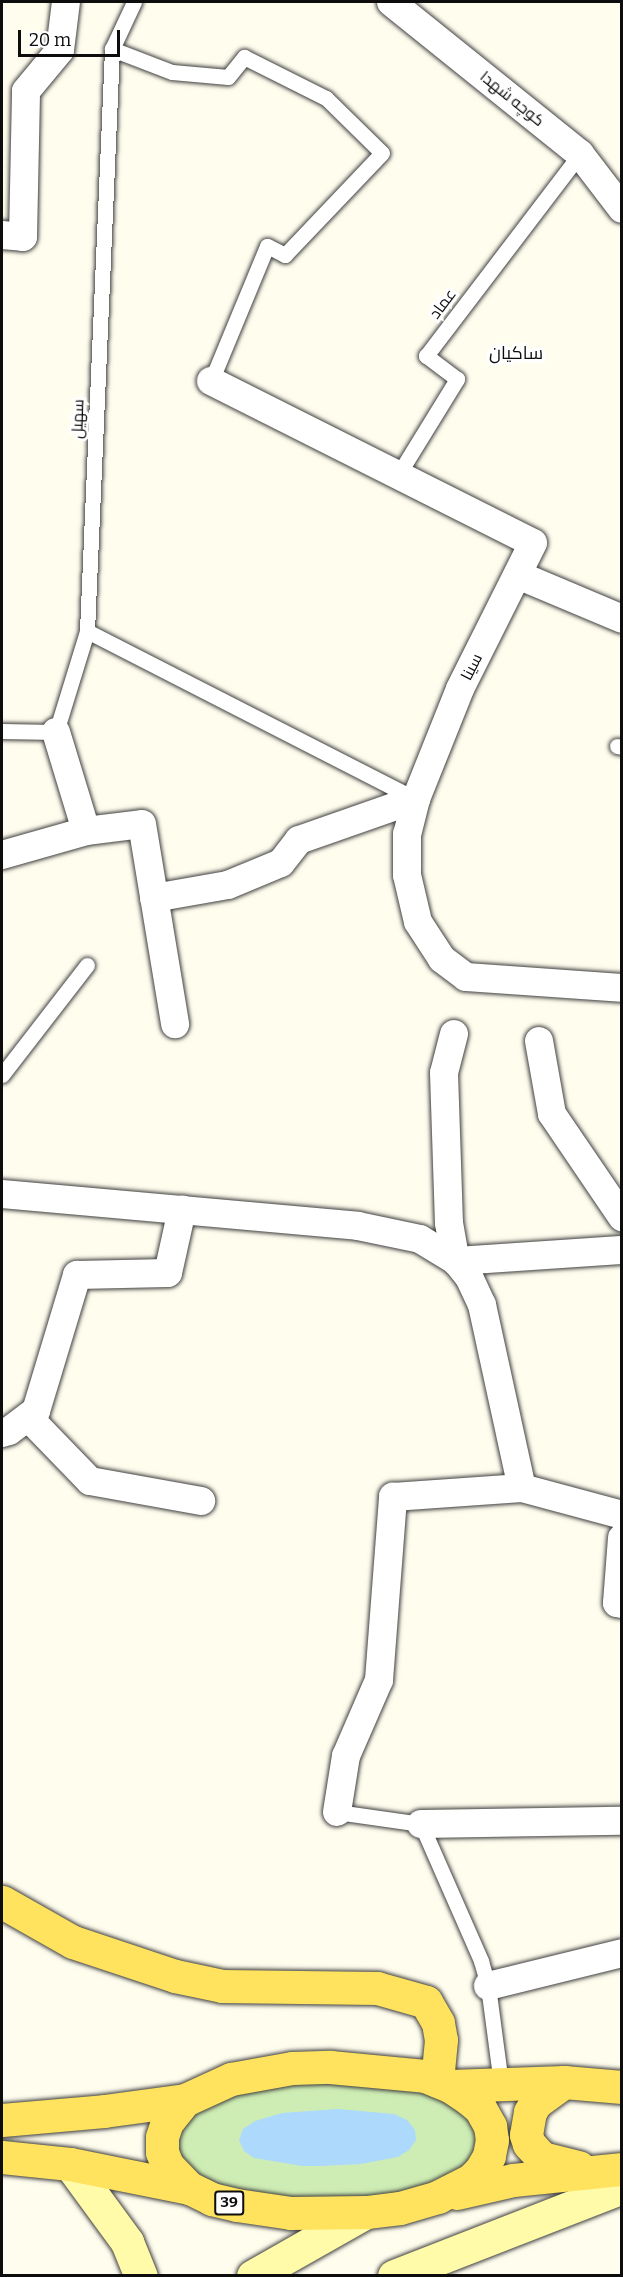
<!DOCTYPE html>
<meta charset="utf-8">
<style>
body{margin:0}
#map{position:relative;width:623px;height:2277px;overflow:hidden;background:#fffdee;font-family:Bitter,Cairo,serif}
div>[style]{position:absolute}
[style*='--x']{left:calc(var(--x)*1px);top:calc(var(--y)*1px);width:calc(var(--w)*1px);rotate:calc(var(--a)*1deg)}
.green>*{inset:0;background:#ceedb4}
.water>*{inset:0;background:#add9fc}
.roads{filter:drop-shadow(0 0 2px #404040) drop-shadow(0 0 2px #404040)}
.lane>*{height:15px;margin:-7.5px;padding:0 7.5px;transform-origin:7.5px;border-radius:7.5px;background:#fff}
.street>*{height:28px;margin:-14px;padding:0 14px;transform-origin:14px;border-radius:14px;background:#fff}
.secondary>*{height:33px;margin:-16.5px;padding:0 16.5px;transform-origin:16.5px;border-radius:16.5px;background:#fffba9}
.primary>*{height:33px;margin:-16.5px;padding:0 16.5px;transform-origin:16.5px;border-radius:16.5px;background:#ffe25e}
span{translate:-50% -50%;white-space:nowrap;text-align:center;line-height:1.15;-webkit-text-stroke:6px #fff;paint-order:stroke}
.shield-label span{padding:2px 4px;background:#fff;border:2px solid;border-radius:4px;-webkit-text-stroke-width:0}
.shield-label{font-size:15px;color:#0d0d0d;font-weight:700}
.street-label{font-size:16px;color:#0d0d0d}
.neighbourhood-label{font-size:18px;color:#0d0d0d}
.frame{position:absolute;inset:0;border:3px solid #0d0d0d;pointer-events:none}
.scale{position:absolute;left:18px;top:30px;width:102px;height:27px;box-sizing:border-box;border:3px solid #0d0d0d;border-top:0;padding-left:8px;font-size:18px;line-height:21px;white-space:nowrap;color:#0d0d0d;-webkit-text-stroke:4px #fff;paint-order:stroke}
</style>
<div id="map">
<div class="green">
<i style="clip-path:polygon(330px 2077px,440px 2095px,480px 2129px,473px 2164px,399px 2198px,292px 2202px,215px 2189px,176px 2160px,175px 2127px,214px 2096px)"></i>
</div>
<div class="water">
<i style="clip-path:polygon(338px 2109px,394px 2114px,407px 2120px,415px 2130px,416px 2140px,409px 2150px,398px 2157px,361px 2164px,321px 2166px,302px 2166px,254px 2158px,244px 2151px,239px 2140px,243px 2129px,255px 2121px,282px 2113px)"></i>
</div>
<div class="roads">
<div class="lane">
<i style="--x:112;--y:49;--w:64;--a:21"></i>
<i style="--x:172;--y:72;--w:56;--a:5.1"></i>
<i style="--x:228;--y:77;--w:26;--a:-51"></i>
<i style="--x:244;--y:57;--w:92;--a:26.6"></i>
<i style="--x:326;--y:98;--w:78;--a:44.5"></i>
<i style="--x:382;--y:153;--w:141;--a:133.6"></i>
<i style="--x:285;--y:255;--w:20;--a:-153"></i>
<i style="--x:267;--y:246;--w:146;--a:112.5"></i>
<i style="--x:398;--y:475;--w:113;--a:-58.4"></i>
<i style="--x:457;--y:379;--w:39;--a:-143"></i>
<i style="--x:426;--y:356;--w:254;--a:-52.7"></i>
<i style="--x:87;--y:631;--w:369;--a:27.1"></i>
<i style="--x:2;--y:731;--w:54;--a:1.1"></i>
<i style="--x:56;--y:732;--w:106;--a:-72.9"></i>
<i style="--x:87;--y:631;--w:583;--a:-87.54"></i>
<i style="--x:112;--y:49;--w:52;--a:-64.9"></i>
<i style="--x:617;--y:746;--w:5;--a:11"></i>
<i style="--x:2;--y:1075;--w:139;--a:-52.3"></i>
<i style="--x:337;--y:1812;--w:85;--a:8.1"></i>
<i style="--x:421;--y:1824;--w:150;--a:66.3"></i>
<i style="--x:481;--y:1961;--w:26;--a:74"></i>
<i style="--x:488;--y:1986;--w:98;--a:82.4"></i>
</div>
<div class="street">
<i style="--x:391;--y:2;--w:243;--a:38.8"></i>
<i style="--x:580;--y:154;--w:69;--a:52.6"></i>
<i style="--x:2;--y:235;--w:21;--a:5"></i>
<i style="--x:23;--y:237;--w:146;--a:-88.8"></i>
<i style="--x:26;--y:91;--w:53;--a:-50.3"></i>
<i style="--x:60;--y:50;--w:48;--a:-82.9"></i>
<i style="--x:211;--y:381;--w:360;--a:26.7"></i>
<i style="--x:533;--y:543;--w:163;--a:116.6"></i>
<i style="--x:460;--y:689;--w:118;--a:111.8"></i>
<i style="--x:416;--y:799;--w:36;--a:104"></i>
<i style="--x:407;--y:834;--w:41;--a:90"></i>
<i style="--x:407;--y:875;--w:48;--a:76.8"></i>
<i style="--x:418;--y:922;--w:44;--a:57"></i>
<i style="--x:442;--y:959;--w:30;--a:37"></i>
<i style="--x:466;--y:977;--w:156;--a:4"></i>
<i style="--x:518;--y:575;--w:113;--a:22.9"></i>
<i style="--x:56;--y:732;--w:103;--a:73.1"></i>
<i style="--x:86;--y:831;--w:56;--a:-7.1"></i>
<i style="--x:142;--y:824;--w:203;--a:80.6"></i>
<i style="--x:2;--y:855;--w:87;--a:-15.9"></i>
<i style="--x:154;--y:898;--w:75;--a:-10"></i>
<i style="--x:228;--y:885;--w:57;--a:-22.5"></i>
<i style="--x:281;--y:863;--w:29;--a:-52"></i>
<i style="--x:299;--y:840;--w:124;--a:-19.3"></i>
<i style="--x:454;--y:1034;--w:40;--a:104.4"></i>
<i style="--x:444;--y:1073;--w:150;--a:88.1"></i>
<i style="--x:449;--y:1223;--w:39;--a:80"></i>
<i style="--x:456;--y:1261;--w:166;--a:-3.8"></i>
<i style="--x:539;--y:1041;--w:74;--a:79.9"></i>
<i style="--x:552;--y:1114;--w:125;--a:55.8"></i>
<i style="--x:2;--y:1194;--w:357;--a:5.1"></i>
<i style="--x:358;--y:1226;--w:63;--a:11.8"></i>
<i style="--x:420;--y:1239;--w:42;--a:31.4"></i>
<i style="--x:456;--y:1261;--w:21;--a:51"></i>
<i style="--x:469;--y:1277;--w:31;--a:65"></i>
<i style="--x:482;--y:1305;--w:187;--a:77.7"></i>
<i style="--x:28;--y:1417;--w:89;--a:45.9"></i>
<i style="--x:90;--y:1481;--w:113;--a:10.2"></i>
<i style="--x:2;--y:1433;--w:7;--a:-16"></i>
<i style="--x:9;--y:1431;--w:34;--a:-37"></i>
<i style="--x:36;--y:1411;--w:142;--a:-73.2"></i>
<i style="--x:77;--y:1275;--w:91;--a:-1.3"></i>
<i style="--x:168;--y:1273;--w:65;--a:-77.5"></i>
<i style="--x:622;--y:1538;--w:65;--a:94.4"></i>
<i style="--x:617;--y:1603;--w:5;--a:11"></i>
<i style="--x:337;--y:1812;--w:57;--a:-80.9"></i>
<i style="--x:346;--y:1756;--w:83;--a:-66.5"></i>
<i style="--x:379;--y:1680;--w:184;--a:-85.6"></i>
<i style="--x:393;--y:1497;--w:129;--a:-4"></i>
<i style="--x:522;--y:1488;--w:104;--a:15.1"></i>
<i style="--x:421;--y:1824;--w:201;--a:-0.9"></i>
<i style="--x:488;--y:1986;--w:138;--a:-13.8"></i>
</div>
<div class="secondary">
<i style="--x:70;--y:2164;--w:97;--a:53.8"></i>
<i style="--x:127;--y:2242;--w:37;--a:68"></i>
<i style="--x:253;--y:2276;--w:130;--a:-29.5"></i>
<i style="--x:394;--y:2276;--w:245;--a:-21.3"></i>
</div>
<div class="primary">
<i style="--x:2;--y:1902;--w:81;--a:29.4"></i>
<i style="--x:73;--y:1942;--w:108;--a:18.4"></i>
<i style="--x:175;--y:1976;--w:48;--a:12"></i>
<i style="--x:222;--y:1986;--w:155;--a:0.7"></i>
<i style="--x:377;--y:1988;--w:51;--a:15.9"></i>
<i style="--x:426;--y:2002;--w:24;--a:60"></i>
<i style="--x:438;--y:2023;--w:17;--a:80"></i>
<i style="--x:441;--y:2040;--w:41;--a:95.6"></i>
<i style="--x:330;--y:2067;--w:95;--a:5.4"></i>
<i style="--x:425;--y:2076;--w:27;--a:22"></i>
<i style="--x:450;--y:2086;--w:22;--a:34"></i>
<i style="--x:468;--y:2098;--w:16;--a:40"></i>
<i style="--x:480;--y:2108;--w:21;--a:61"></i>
<i style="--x:490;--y:2126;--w:14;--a:82"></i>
<i style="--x:492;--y:2140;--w:16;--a:101"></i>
<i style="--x:489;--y:2156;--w:16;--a:120"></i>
<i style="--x:481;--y:2170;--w:14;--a:135"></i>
<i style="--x:471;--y:2180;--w:37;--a:153"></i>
<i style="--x:438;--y:2197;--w:40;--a:164"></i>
<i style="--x:400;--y:2208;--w:34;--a:173"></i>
<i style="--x:366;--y:2212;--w:75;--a:179.2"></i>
<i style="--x:291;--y:2213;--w:55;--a:-171.6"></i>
<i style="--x:237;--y:2205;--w:26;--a:-167"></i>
<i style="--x:212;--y:2199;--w:25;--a:-154"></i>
<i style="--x:189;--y:2188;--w:32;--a:-134"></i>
<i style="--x:167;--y:2165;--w:14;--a:-111"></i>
<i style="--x:162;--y:2152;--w:15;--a:-90"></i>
<i style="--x:162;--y:2137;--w:16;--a:-72"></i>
<i style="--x:167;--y:2122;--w:28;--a:-51"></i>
<i style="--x:185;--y:2100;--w:51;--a:-24.5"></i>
<i style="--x:231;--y:2079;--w:62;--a:-10.2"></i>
<i style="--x:292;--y:2068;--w:38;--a:-2"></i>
<i style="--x:564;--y:2082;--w:34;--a:144"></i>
<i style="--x:536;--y:2102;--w:12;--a:121"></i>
<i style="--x:530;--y:2112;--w:23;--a:100"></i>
<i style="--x:526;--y:2135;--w:9;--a:72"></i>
<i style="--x:529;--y:2144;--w:19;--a:47"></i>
<i style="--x:542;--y:2158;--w:38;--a:14"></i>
<i style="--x:450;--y:2086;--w:114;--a:-2"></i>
<i style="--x:564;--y:2082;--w:58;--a:4.9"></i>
<i style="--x:2;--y:2120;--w:102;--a:-5"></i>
<i style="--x:104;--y:2111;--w:82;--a:-7.7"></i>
<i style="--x:2;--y:2157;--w:68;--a:5.9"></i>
<i style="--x:70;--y:2164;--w:121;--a:11.4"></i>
<i style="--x:457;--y:2193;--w:57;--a:-13.1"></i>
<i style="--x:513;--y:2180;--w:110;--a:-5.8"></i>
</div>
</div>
<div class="shield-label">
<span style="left:229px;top:2203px">39</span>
</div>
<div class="street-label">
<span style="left:512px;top:99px;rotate:39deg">کوچه شهدا</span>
<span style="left:443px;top:304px;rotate:-53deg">عماد</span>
<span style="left:78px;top:419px;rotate:-88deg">سهیل</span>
<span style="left:472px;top:667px;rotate:-63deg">سینا</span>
</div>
<div class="neighbourhood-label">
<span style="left:516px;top:353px">ساکیان</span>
</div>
<div class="frame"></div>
<div class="scale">20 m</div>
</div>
